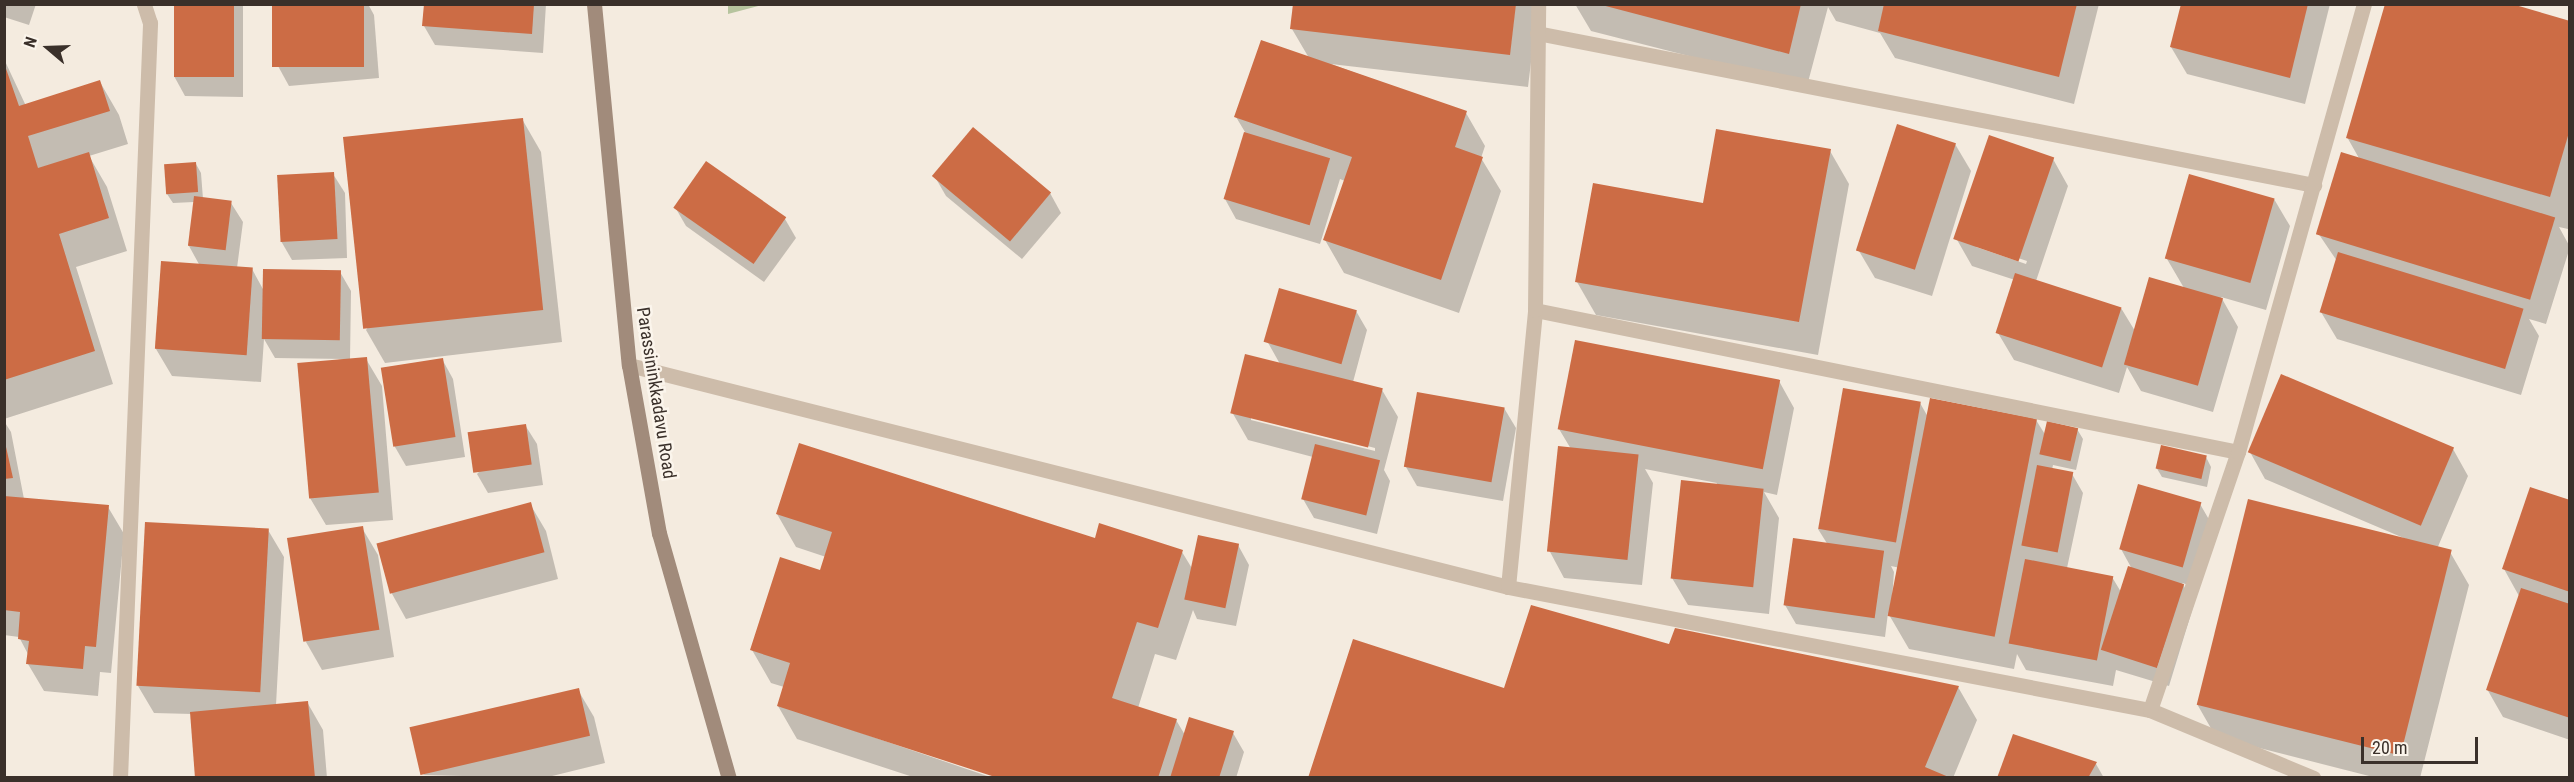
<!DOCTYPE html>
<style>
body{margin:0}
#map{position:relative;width:2574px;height:782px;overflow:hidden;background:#f4ebdf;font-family:"Roboto Condensed",sans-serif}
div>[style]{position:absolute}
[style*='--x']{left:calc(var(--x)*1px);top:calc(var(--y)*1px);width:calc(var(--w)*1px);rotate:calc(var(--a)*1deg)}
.green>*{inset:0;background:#b6c49e}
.shadow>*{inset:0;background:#0003}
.building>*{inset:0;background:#cc6c45;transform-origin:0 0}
.street>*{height:15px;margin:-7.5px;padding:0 7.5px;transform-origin:7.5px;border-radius:7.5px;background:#cdbcaa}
.secondary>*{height:15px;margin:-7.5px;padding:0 7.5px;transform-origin:7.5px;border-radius:7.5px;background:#a18b7b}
span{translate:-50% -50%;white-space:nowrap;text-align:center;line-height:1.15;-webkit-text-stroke:5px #fbf5ec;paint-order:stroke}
.street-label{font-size:18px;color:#3a302a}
.frame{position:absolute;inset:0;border:6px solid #3a302a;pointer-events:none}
.north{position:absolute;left:18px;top:18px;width:60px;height:60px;-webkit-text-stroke:4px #fbf5ec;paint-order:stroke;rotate:289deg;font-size:16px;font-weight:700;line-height:24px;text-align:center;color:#3a302a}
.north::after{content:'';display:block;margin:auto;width:21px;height:27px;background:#3a302a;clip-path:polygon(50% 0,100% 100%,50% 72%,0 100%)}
.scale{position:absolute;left:2361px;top:737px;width:117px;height:27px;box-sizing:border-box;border:3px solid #3a302a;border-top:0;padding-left:8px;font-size:18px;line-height:21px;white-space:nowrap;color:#3a302a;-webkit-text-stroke:4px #fbf5ec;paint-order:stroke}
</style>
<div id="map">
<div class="green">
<i style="clip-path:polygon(728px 4px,762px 4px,762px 5px,728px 14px)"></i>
</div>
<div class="shadow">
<i style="clip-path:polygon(4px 4px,36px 4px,29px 25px,4px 17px)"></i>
<i style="clip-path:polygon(176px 4px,243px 4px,243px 97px,185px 96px,174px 76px)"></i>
<i style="clip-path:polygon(273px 4px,368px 4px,374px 15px,379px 78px,289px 86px,278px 66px)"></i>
<i style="clip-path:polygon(425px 4px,546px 4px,543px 53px,435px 45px,424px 26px)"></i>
<i style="clip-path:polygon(1295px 4px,1538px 4px,1528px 87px,1331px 64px,1466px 113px,1485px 146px,1481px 158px,1501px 191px,1459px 313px,1344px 273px,1325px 240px,1345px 181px,1340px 179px,1320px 244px,1236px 219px,1225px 199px,1245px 132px,1236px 117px,1309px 58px,1292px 29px)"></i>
<i style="clip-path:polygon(1575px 4px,2099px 4px,2074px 104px,1895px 58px,1880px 33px,1836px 21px,1828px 7px,1807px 86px,1591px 31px)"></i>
<i style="clip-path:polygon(2182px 4px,2330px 4px,2305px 104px,2187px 74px,2171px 47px)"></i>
<i style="clip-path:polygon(2570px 23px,2570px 225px,2568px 229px,2559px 227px,2570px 247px,2546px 324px,2529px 319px,2539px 336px,2521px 395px,2337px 339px,2321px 312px,2337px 261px,2318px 233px,2360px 160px,2347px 137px)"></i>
<i style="clip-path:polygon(4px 59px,26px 106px,100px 82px,119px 115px,128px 144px,89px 156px,107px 187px,127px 251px,76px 267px,113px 384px,4px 419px)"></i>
<i style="clip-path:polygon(522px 119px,541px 152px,562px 342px,385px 363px,366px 330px)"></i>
<i style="clip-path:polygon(1955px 144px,1971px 171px,1932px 296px,1875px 278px,1859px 251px)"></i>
<i style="clip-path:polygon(1830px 151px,1849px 184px,1818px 355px,1596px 315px,1577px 282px,1704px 204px)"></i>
<i style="clip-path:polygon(evenodd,2053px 159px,2068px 186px,2036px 281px,2121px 308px,2135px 331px,2184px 288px,2167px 259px,2274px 199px,2290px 226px,2266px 310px,2221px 297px,2238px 327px,2213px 412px,2141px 391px,2127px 367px,2119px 393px,2014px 360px,1998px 333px,2015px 280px,1972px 266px,1956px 238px,2053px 159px,1976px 244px,2027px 261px,2026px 264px,1976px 247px,1976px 244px)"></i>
<i style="clip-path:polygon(196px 164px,201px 173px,203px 199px,231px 203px,243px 222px,237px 268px,252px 269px,264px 291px,340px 272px,351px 291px,350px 360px,366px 359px,382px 386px,393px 520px,326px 525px,310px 498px,299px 365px,345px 359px,275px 358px,264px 339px,261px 382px,172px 376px,156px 349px,200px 266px,189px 246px,194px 202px,173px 203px,167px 194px)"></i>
<i style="clip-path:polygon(333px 174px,345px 193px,347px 258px,292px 260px,281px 241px)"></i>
<i style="clip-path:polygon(935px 177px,1050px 193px,1061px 213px,1022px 259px,946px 196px)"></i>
<i style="clip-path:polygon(675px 207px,785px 219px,796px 238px,764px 282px,686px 226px)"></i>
<i style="clip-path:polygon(evenodd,1356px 311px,1367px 330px,1353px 382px,1382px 390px,1398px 417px,1384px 470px,1390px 481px,1377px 534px,1314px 518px,1303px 499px,1313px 457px,1248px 440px,1232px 412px,1280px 364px,1267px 341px,1356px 311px,1251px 416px,1375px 448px,1375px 451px,1251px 420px,1251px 416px)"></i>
<i style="clip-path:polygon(442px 359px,453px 379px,465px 457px,406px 466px,395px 447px,383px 368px)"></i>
<i style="clip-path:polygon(1779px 381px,1794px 408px,1777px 495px,1764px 492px,1779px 518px,1769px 614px,1688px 605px,1672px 578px,1717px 483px,1645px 469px,1653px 483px,1642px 585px,1564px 578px,1549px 550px,1571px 449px,1559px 429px)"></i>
<i style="clip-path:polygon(evenodd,1920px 403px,1928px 417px,2036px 420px,2046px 436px,2077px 429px,2083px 439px,2076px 470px,2053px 465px,2052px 470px,2072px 474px,2083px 493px,2067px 568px,2112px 577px,2121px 592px,2132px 569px,2121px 549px,2200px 504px,2211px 523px,2193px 586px,2182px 583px,2194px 604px,2169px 686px,2116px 670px,2113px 686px,2026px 670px,2017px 654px,2014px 669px,1909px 649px,1888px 613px,1885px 637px,1796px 624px,1785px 605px,1828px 545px,1818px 529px,1920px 403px,1891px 566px,1900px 568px,1891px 613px,1894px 572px,1891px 566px)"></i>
<i style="clip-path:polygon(1504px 408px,1516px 428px,1503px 501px,1417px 486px,1406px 467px)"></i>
<i style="clip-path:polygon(4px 421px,11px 432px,24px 499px,108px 507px,124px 534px,111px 673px,100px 672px,98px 696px,44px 691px,28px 664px,29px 656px,19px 637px,4px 635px)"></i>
<i style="clip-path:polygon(525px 425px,537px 444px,543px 485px,488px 493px,477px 474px)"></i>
<i style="clip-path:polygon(2453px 449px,2468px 476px,2437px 549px,2450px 552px,2469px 585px,2420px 778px,2377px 778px,2216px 737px,2197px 704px,2406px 539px,2265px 479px,2250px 452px)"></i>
<i style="clip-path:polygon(2206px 457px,2211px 467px,2207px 487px,2162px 477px,2156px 467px)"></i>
<i style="clip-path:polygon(2570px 502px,2570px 740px,2503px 717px,2487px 689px,2519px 596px,2504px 569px)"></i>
<i style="clip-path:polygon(530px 504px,546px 531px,558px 579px,406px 619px,391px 592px,378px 544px)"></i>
<i style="clip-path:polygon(777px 514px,1096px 540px,1182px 552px,1193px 570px,1238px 545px,1249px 565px,1236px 626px,1197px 619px,1193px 610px,1176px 660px,1155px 654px,1138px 708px,1176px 720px,1185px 735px,1233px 733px,1244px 752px,1236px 778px,1003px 778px,803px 713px,993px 778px,916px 778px,797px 739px,778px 706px,784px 687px,771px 683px,752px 650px,821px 572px,826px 557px,796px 547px)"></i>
<i style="clip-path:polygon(362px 528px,378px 555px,394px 657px,322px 670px,306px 642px)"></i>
<i style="clip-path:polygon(268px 530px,284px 557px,276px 705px,307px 702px,323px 730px,327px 778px,197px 778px,192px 714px,154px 713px,138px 686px)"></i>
<i style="clip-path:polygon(1676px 630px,1958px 687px,1977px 720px,1953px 778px,1310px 778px,1505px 690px,1670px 645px)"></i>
<i style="clip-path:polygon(578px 690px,594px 717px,605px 763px,544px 778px,423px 775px)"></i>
<i style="clip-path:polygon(2014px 736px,2096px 764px,2104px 778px,1998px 778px)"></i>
</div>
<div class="building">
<i style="left:174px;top:4px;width:60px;height:73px"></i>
<i style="left:272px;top:4px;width:92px;height:63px"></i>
<i style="clip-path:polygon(424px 4px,534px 4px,532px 34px,422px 26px)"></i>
<i style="clip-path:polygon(1293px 4px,1516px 4px,1510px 55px,1290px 29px)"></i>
<i style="clip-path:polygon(1598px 4px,1801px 4px,1789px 54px)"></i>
<i style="clip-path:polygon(1884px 4px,2077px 4px,2059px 77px,1878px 31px)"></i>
<i style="clip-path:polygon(2181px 4px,2308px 4px,2290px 78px,2170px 47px)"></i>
<i style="clip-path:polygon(2385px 4px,2512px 4px,2570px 21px,2570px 129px,2550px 197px,2346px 138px)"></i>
<i style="clip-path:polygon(1261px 40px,1467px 111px,1455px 147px,1483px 157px,1441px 280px,1323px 240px,1352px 157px,1234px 117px)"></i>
<i style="clip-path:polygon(4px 63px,19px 106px,100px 80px,110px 111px,28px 136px,38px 168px,89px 152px,109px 218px,59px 234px,95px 351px,4px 380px)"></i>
<i style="left:523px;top:118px;width:193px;height:181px;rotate:84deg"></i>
<i style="left:1897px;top:124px;width:62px;height:133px;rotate:18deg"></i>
<i style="left:973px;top:127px;width:102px;height:64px;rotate:40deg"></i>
<i style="clip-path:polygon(1716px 129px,1831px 149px,1799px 322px,1575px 282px,1593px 183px,1703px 203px)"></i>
<i style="left:1244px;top:132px;width:90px;height:70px;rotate:17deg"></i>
<i style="left:1989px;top:135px;width:69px;height:110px;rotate:19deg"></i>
<i style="left:2341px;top:152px;width:224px;height:86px;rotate:17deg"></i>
<i style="left:706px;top:161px;width:98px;height:57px;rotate:35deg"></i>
<i style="left:196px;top:162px;width:30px;height:32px;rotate:86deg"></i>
<i style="left:334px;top:172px;width:67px;height:57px;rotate:87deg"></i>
<i style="left:2189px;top:174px;width:89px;height:88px;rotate:16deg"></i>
<i style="left:194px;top:196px;width:38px;height:50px;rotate:7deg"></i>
<i style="left:2338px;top:252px;width:194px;height:63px;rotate:17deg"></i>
<i style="left:161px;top:261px;width:92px;height:88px;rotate:4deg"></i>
<i style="left:263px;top:269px;width:78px;height:70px;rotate:1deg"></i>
<i style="left:2015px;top:273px;width:112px;height:63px;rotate:18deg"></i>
<i style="left:2149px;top:277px;width:77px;height:91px;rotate:16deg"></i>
<i style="left:1279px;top:288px;width:81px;height:56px;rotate:16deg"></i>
<i style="left:1575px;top:340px;width:209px;height:91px;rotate:11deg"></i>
<i style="left:1245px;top:354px;width:142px;height:61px;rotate:14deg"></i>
<i style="left:367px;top:357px;width:136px;height:70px;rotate:85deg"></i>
<i style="left:443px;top:358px;width:80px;height:63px;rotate:81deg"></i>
<i style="left:2281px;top:374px;width:188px;height:85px;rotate:23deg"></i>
<i style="left:1843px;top:388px;width:79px;height:143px;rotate:10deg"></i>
<i style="left:1417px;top:392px;width:89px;height:76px;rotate:10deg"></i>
<i style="left:1930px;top:398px;width:109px;height:222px;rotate:11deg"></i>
<i style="left:2047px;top:421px;width:32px;height:34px;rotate:13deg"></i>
<i style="left:526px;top:424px;width:41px;height:59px;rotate:82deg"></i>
<i style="clip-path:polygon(4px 438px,13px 478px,4px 479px)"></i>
<i style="clip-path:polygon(799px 443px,1095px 538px,1099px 523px,1183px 550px,1158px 628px,1137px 622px,1112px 698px,1177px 719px,1158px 778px,998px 778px,777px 706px,790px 663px,750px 650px,780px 557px,820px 570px,832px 532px,776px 514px)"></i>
<i style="left:1315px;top:444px;width:67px;height:57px;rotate:14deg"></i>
<i style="left:2161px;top:445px;width:47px;height:24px;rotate:13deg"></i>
<i style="left:1558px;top:446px;width:81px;height:106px;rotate:6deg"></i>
<i style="left:2037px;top:465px;width:37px;height:82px;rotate:11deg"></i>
<i style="left:1681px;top:480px;width:83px;height:99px;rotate:6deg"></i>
<i style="left:2138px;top:484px;width:66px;height:68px;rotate:16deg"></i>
<i style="clip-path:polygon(2530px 487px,2570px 500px,2570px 592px,2502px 569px)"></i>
<i style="clip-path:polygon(4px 496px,109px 505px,96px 647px,85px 646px,83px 669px,26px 664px,29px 641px,18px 639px,20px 612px,4px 610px)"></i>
<i style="left:2248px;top:499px;width:210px;height:212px;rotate:14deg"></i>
<i style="left:531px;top:502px;width:52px;height:160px;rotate:75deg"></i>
<i style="left:145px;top:522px;width:124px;height:164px;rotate:3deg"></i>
<i style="left:363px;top:526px;width:105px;height:77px;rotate:81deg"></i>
<i style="left:1198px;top:535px;width:42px;height:66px;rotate:12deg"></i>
<i style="left:1793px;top:538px;width:92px;height:68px;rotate:8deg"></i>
<i style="left:2025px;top:559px;width:90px;height:86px;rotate:11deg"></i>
<i style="left:2128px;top:566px;width:59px;height:88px;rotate:18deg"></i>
<i style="clip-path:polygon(2521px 588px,2570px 604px,2570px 718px,2486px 690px)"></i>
<i style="clip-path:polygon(1531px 605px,1669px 644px,1675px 628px,1959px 686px,1925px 767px,1951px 778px,1308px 778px,1353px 639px,1504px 688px)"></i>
<i style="left:579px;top:688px;width:49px;height:174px;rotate:77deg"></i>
<i style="clip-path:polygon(308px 701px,315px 778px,195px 778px,190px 712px)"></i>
<i style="clip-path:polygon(1189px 717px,1234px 731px,1219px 778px,1170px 778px)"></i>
<i style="clip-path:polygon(2013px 734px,2097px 762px,2088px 778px,1997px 778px)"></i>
</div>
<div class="street">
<i style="--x:1537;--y:33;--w:792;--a:11.07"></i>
<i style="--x:1535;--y:310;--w:717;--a:11.42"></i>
<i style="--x:629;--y:365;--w:907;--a:14.17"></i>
<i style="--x:1508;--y:587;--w:654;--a:10.85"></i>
<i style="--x:2150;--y:710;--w:177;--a:22.6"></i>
<i style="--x:1508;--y:587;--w:278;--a:-84.4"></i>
<i style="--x:1535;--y:310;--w:306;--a:-89.4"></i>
<i style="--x:2150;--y:710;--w:273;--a:-71.2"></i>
<i style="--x:2238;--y:452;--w:465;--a:-74.3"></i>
<i style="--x:120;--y:778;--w:756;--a:-87.72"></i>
<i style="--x:150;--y:23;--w:20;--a:-108"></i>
</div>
<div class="secondary">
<i style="--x:594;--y:4;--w:363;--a:84.5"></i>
<i style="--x:629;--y:365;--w:171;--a:79.9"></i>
<i style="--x:659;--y:533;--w:255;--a:74.1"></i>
</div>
<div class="street-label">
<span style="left:656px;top:393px;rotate:81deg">Parassininkkadavu Road</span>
</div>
<div class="frame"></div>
<div class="north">N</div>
<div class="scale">20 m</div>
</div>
